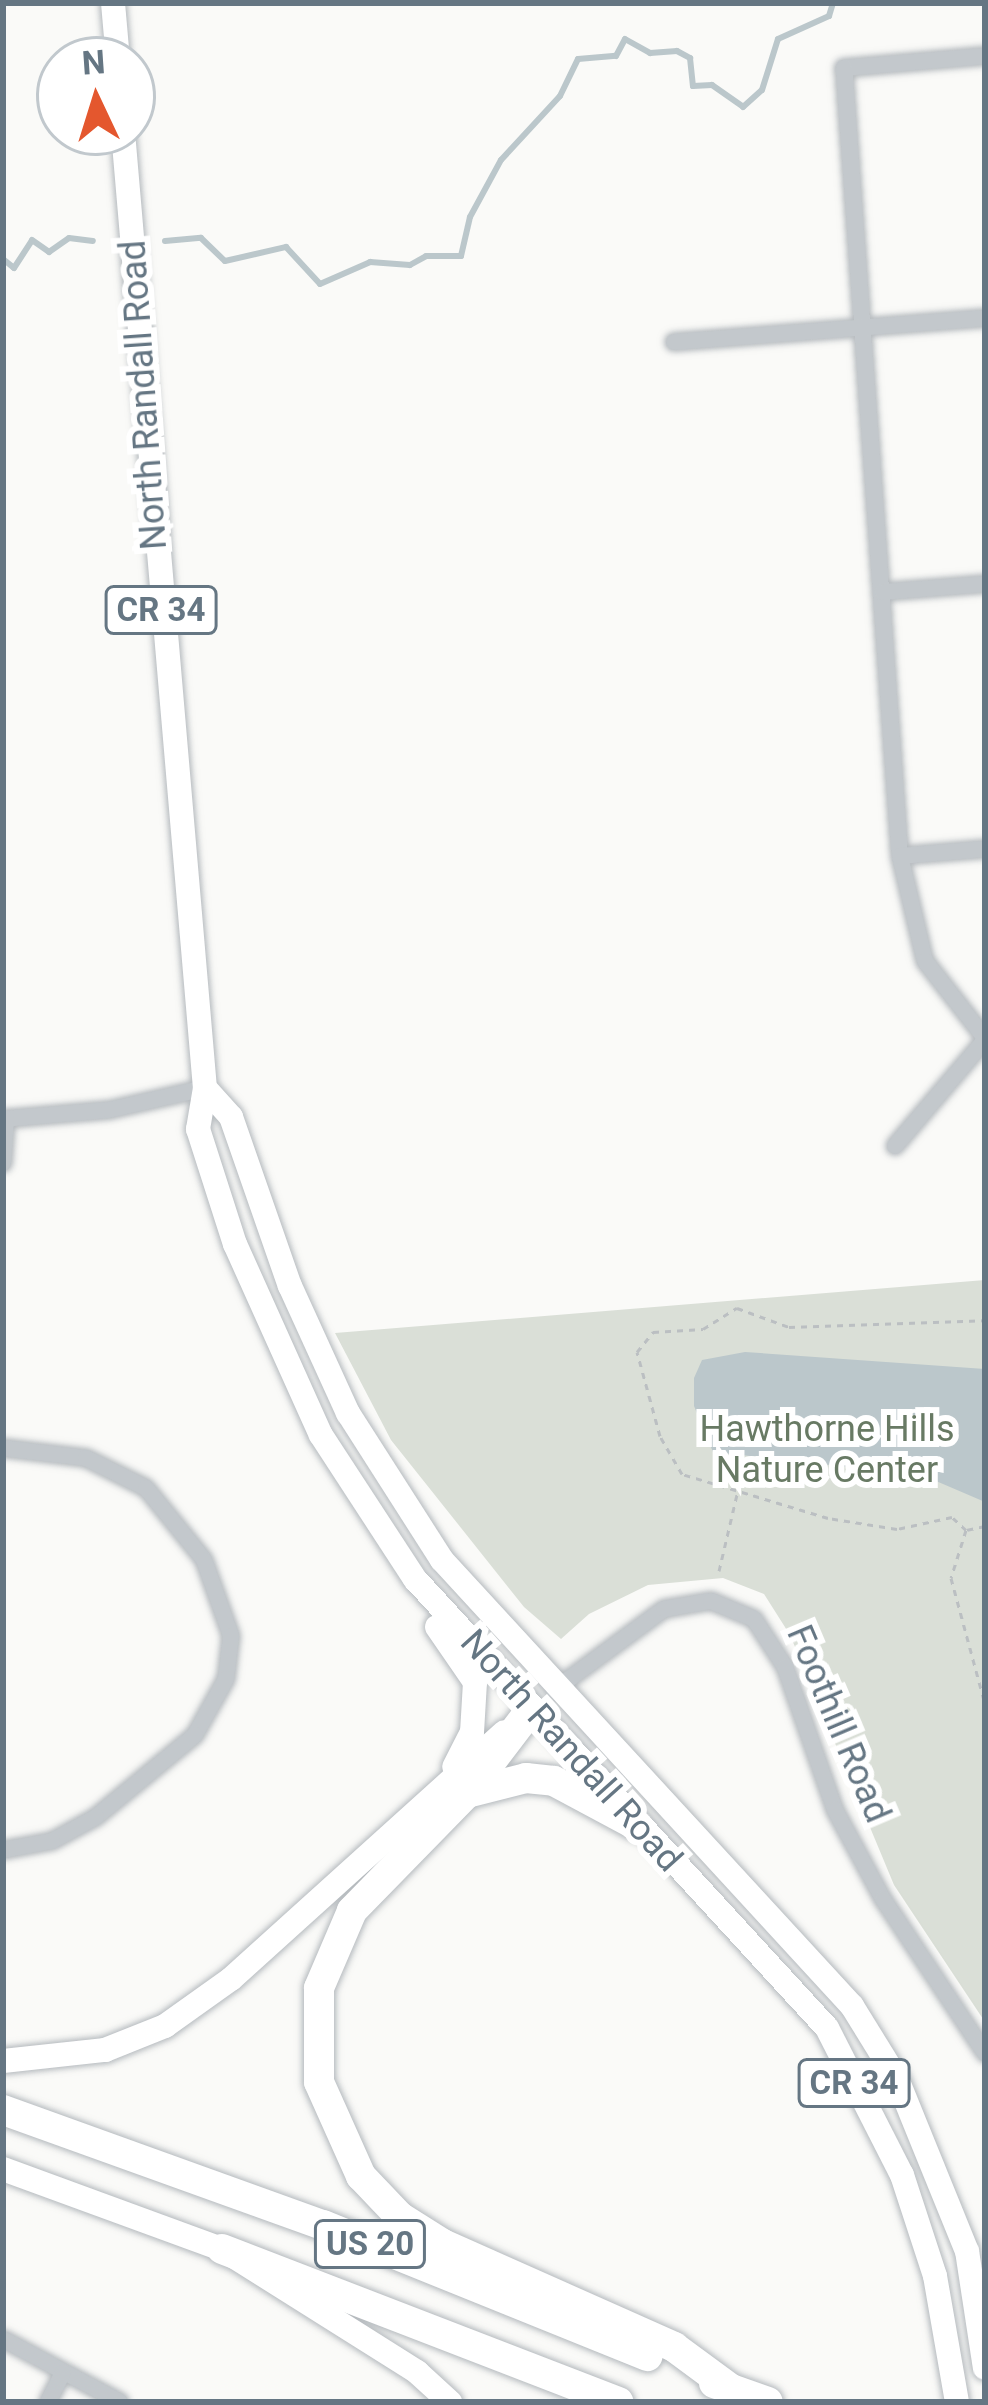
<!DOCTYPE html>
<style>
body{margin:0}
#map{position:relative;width:988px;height:2405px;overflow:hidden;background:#fafaf8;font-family:Roboto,sans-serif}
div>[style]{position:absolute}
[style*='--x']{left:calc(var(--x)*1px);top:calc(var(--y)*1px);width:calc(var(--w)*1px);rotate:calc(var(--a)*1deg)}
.green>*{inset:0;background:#dadfd7}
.water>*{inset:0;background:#bbc7cb}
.stream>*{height:6px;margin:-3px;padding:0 3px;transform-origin:3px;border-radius:3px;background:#bbc7cb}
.path>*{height:3px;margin-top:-1.5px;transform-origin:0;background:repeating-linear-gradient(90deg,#bbbfc2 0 6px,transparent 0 12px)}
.roads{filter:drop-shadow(0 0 3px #b5babe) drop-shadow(0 0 3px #b5babe)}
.minor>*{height:16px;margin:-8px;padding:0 8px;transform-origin:8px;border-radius:8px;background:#c3c8cc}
.primary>*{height:24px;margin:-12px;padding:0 12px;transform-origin:12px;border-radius:12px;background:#fff}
.motorway>*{height:30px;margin:-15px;padding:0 15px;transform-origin:15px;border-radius:15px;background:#fff}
span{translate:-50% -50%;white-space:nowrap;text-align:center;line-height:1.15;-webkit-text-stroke:12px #fff;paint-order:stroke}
.shield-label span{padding:3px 9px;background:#fff;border:3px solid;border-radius:9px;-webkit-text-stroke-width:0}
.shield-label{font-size:33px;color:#657683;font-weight:700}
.street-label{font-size:36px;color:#657683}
.park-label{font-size:36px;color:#687a64}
.frame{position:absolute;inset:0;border:6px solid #657683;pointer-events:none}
.north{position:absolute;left:36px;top:36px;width:120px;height:120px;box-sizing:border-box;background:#fff;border:3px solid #c1c8cd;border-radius:50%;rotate:356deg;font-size:33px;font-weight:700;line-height:48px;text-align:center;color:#657683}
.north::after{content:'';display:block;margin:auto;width:42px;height:54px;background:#e4572e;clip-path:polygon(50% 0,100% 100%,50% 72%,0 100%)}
</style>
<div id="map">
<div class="green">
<i style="clip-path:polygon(985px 1280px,985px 2022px,894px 1885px,790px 1635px,764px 1594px,723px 1578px,648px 1585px,589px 1614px,561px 1639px,524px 1607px,391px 1440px,335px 1333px)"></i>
</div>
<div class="water">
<i style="clip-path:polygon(745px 1352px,985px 1369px,985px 1502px,922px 1475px,713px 1452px,694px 1406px,694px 1378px,702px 1360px)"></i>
</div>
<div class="stream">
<i style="--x:165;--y:241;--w:36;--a:-5"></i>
<i style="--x:201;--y:238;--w:33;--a:44"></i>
<i style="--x:225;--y:261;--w:63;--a:-12.9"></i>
<i style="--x:286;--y:247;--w:50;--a:47.4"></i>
<i style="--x:320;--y:284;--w:55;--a:-23.7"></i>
<i style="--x:370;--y:262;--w:40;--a:4.3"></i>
<i style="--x:410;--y:265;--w:18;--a:-29"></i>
<i style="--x:426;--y:256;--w:35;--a:0"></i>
<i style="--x:461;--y:256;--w:40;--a:-77"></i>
<i style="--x:470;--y:217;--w:65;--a:-61.5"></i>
<i style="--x:501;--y:160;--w:87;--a:-47.3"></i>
<i style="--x:560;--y:96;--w:41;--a:-64.1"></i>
<i style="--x:578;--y:59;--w:38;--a:-5"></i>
<i style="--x:616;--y:56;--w:19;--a:-62"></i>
<i style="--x:625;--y:39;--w:29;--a:29"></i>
<i style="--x:650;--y:53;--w:27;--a:-4"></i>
<i style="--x:677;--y:51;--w:15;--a:28"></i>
<i style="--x:690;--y:58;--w:28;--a:84"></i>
<i style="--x:693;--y:86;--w:19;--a:-3"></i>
<i style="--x:712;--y:85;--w:38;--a:35"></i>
<i style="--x:743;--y:107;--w:25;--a:-42"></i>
<i style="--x:762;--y:90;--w:53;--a:-72.6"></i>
<i style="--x:778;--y:39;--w:56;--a:-24.3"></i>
<i style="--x:829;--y:16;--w:14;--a:-73"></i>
<i style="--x:3;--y:259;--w:14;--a:39"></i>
<i style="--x:14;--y:268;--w:33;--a:-57"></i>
<i style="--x:32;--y:240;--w:21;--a:35"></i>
<i style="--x:49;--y:252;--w:24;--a:-35"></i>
<i style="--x:69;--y:238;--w:24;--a:7"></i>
</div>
<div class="path">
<i style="--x:985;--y:1526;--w:19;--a:168"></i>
<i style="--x:966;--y:1530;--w:50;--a:107.4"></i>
<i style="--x:951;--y:1578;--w:131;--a:74.9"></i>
<i style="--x:966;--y:1530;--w:19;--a:-137"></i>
<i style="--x:952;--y:1517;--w:56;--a:167.7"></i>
<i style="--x:897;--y:1529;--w:70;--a:-170.9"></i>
<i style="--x:828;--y:1518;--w:152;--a:-163.2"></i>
<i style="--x:682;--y:1474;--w:44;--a:-120.1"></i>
<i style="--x:660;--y:1436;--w:87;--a:-105.3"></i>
<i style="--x:637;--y:1352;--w:26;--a:-51"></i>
<i style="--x:653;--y:1332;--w:50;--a:-3.4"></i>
<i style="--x:703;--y:1329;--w:40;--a:-32"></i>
<i style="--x:737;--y:1308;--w:55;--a:20.1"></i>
<i style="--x:789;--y:1327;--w:196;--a:-2"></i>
<i style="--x:719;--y:1571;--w:87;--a:-76.8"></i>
</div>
<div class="roads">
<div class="minor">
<i style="--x:985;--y:56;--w:142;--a:175.1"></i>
<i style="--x:844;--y:68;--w:790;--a:85.94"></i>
<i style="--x:900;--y:856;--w:108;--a:76.6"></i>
<i style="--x:925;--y:961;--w:98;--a:52.1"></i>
<i style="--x:674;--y:342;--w:312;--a:-4.4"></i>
<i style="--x:883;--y:592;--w:102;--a:-4.5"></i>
<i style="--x:900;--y:856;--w:85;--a:-4.7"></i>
<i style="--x:3;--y:1119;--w:106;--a:-4.9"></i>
<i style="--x:109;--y:1110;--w:98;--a:-12.9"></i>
<i style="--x:895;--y:1146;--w:139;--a:-49.7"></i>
<i style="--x:3;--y:1163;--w:44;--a:-86.1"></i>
<i style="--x:3;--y:1448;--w:84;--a:6.9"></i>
<i style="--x:86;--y:1458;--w:67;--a:26.6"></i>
<i style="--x:146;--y:1488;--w:92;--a:51.1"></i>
<i style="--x:204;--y:1560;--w:81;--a:70.4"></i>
<i style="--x:231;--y:1636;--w:43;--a:96.6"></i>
<i style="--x:226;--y:1679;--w:64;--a:119"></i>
<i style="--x:195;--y:1735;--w:129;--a:140.4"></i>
<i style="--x:96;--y:1817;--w:50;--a:151.4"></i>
<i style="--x:52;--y:1841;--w:50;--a:169.6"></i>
<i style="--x:554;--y:1690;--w:137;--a:-36.4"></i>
<i style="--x:664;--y:1609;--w:48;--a:-9.7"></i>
<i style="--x:711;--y:1601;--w:47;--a:22.7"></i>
<i style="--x:754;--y:1619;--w:57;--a:57.1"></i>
<i style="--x:785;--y:1667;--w:151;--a:70.7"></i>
<i style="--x:835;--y:1810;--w:101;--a:61.7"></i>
<i style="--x:883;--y:1899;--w:185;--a:56.5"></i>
<i style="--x:3;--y:2339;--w:133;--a:28.3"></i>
<i style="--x:48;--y:2402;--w:33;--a:-63"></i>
</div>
<div class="primary">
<i style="--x:113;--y:3;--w:57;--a:85"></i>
<i style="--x:123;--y:132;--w:960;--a:85.1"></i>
<i style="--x:205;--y:1088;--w:42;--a:99.7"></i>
<i style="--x:198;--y:1129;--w:121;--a:72.2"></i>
<i style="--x:235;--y:1244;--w:209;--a:65.8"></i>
<i style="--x:321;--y:1435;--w:172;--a:56.9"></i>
<i style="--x:415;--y:1579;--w:609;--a:47.46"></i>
<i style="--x:827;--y:2028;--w:165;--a:63"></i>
<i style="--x:902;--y:2175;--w:106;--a:71.9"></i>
<i style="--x:935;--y:2276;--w:128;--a:80.1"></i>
<i style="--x:205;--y:1088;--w:39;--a:48"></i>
<i style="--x:231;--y:1117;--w:179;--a:70.8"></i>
<i style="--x:290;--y:1286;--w:140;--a:65.5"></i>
<i style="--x:348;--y:1413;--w:174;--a:57.4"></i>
<i style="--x:442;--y:1560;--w:606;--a:47.41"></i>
<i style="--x:852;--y:2006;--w:86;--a:58.3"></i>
<i style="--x:897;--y:2079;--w:186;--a:67.9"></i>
<i style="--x:967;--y:2251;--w:118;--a:81.3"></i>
<i style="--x:437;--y:1627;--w:67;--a:55.4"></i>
<i style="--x:475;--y:1682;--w:50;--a:93.4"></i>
<i style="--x:472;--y:1732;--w:39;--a:117"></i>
<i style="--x:3;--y:2061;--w:103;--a:-6.2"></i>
<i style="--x:105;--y:2050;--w:65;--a:-21.8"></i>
<i style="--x:165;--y:2026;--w:81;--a:-35.5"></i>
<i style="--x:231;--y:1979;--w:368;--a:-42.1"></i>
<i style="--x:3;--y:2169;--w:233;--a:20.1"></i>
<i style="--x:222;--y:2249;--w:231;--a:32.2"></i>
<i style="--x:417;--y:2372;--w:45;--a:42.3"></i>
</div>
<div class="motorway">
<i style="--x:529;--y:1712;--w:102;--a:127.4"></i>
<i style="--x:467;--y:1793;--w:165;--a:134.3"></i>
<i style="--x:352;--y:1911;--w:84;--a:113.2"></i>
<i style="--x:319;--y:1988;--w:94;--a:90"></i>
<i style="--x:319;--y:2082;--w:103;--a:65.9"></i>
<i style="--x:361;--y:2176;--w:57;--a:46.4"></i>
<i style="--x:400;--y:2217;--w:51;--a:32.1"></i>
<i style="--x:443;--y:2244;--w:253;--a:24"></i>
<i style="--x:674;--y:2347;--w:71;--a:36.4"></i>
<i style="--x:467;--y:1793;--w:61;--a:-14.3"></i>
<i style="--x:526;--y:1778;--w:28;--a:6"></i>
<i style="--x:554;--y:1781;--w:95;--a:28.2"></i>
<i style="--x:3;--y:2110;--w:340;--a:19.8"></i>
<i style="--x:323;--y:2225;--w:350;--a:22"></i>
<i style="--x:222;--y:2249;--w:425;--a:21.1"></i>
<i style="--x:714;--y:2383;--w:57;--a:19.4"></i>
</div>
</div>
<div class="shield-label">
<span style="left:161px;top:610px">CR 34</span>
<span style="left:854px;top:2083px">CR 34</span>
<span style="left:370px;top:2244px">US 20</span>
</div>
<div class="street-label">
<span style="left:144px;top:395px;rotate:-94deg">North Randall Road</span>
<span style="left:838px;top:1724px;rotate:67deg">Foothill Road</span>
<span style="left:571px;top:1751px;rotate:48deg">North Randall Road</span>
</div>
<div class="park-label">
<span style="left:827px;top:1450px">Hawthorne Hills<br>Nature Center</span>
</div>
<div class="frame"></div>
<div class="north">N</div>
</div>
